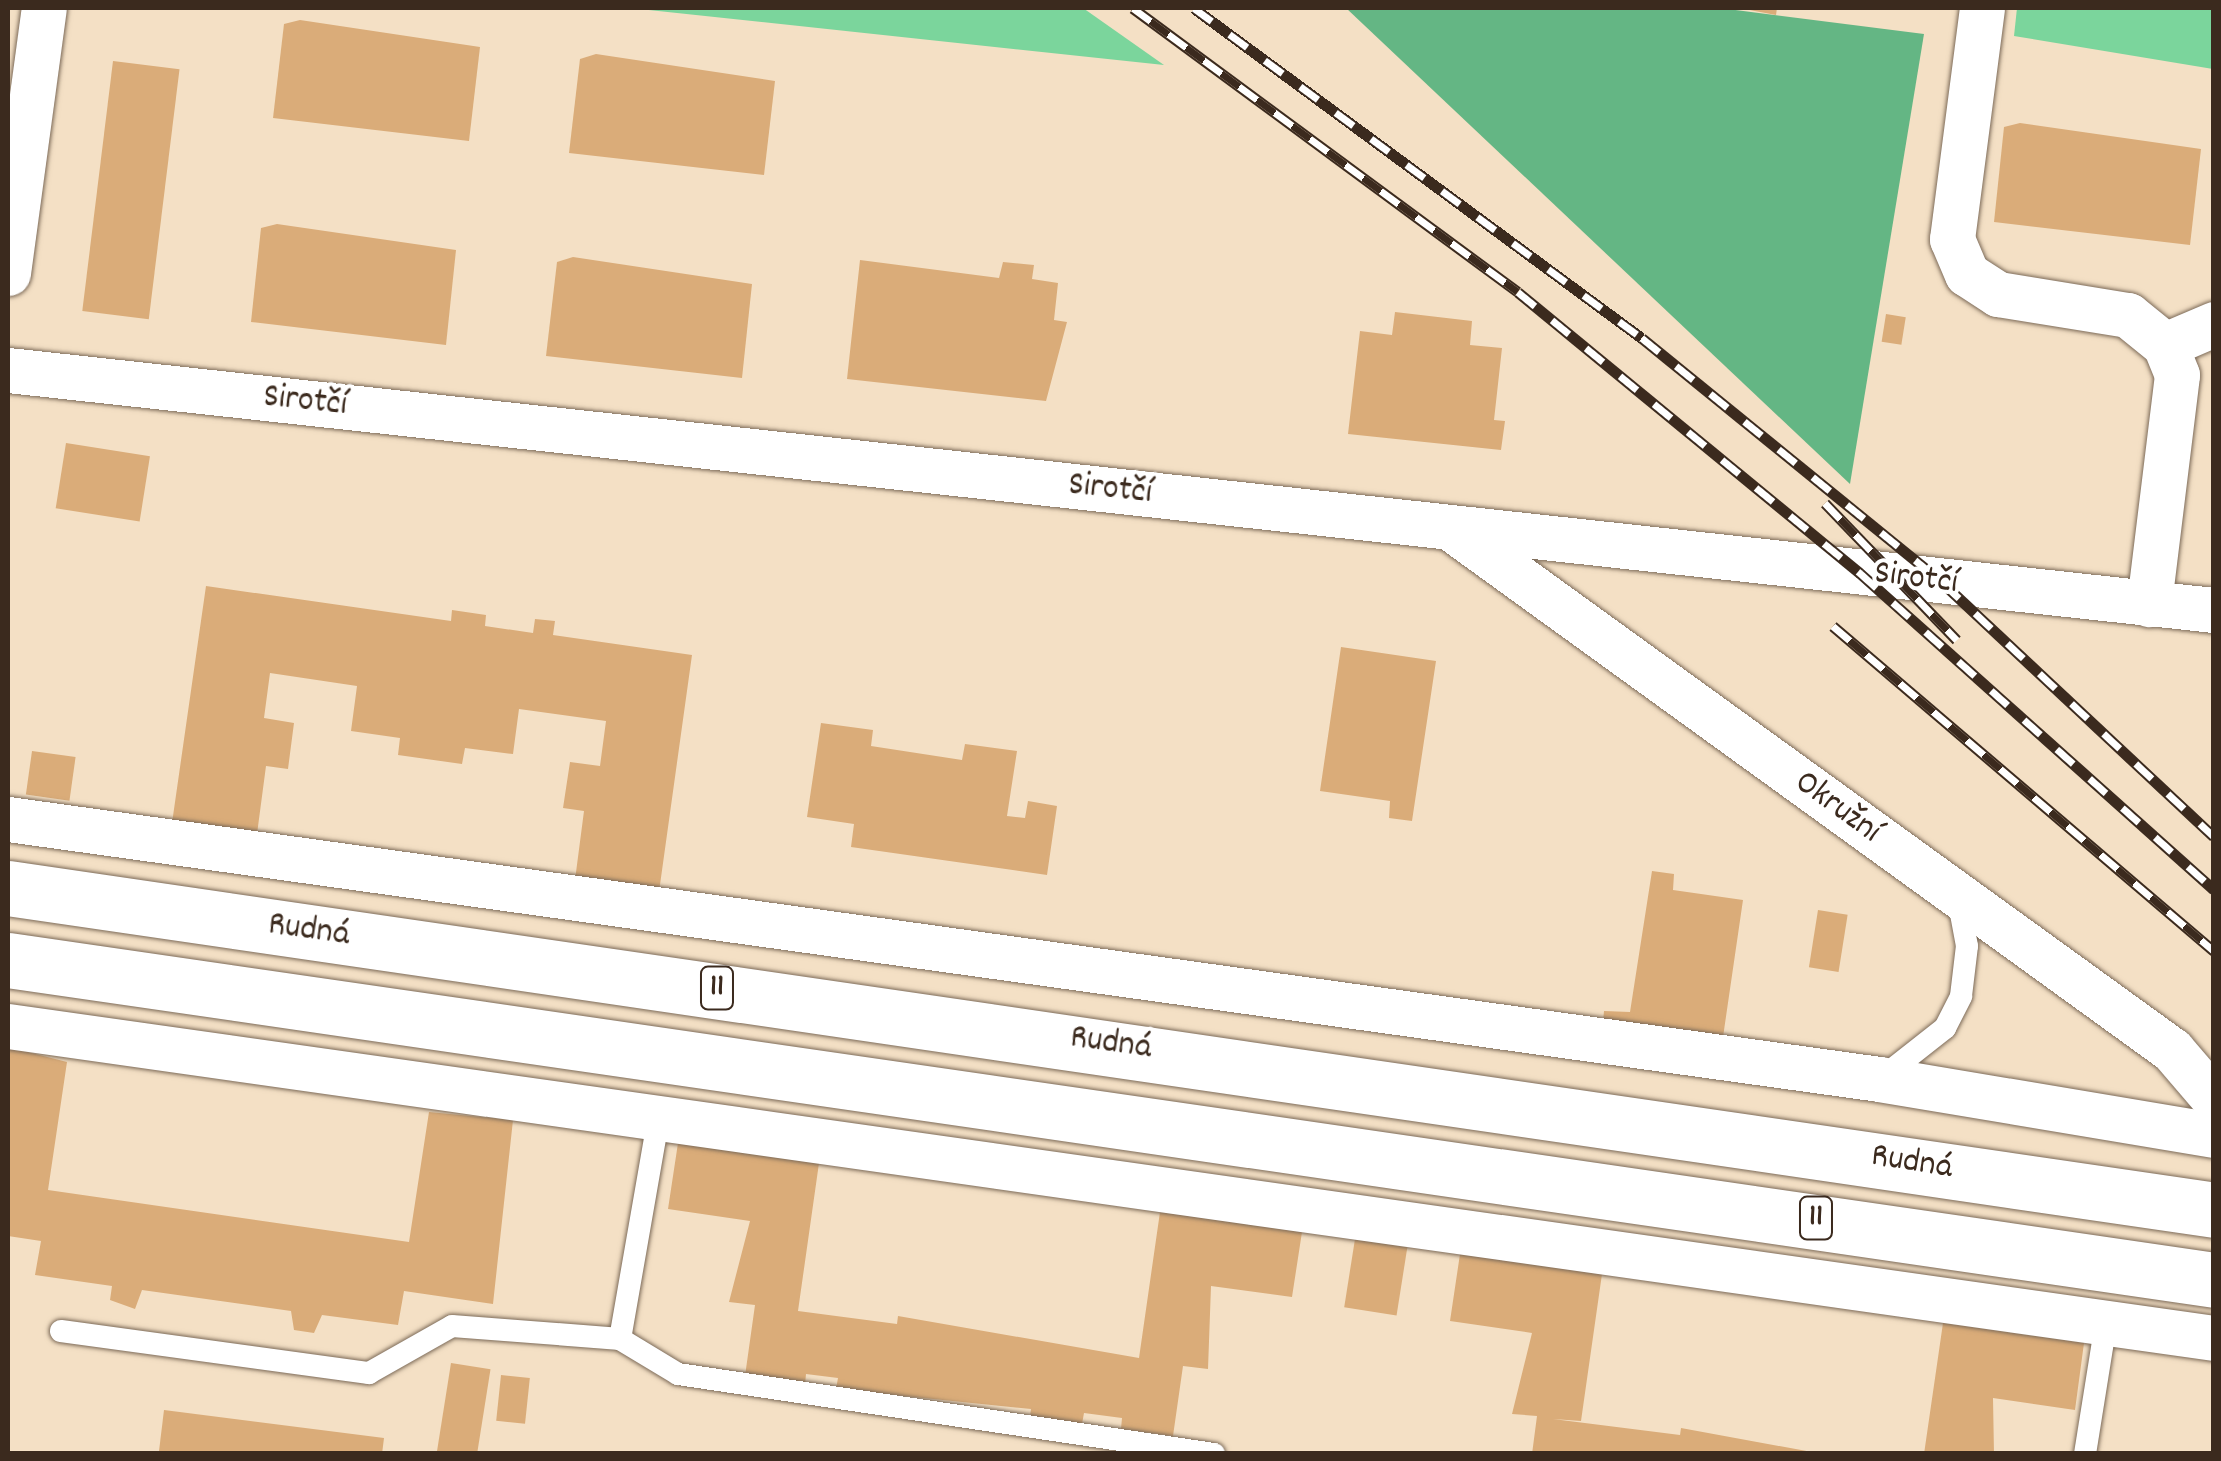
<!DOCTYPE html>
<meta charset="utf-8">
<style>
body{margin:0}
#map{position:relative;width:2221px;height:1461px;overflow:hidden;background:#f4e0c5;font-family:Dekko,sans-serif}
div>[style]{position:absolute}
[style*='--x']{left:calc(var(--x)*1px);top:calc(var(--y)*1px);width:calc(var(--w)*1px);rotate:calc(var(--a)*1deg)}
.green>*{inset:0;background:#7bd59c}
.forest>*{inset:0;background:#64b684}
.building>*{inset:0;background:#daac79;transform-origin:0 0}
.roads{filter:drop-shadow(0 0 2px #7c6a58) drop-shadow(0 0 2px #7c6a58)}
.lane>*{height:22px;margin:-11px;padding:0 11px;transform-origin:11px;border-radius:11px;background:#fff}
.street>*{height:45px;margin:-22.5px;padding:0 22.5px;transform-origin:22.5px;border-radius:22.5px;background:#fff}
.highway>*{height:55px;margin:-27.5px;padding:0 27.5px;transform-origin:27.5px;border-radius:27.5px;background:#fff}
.rail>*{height:11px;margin-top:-5.5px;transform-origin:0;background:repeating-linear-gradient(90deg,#fff 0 22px,#3b2a1e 0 44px);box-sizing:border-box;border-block:2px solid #3b2a1e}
span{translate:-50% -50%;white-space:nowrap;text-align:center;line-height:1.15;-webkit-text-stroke:8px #fff;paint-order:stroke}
.shield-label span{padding:2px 8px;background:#fff;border:2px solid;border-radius:8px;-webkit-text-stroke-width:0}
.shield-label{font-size:32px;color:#3b2a1e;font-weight:700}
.street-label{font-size:35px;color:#3b2a1e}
.frame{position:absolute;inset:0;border:10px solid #3b2a1e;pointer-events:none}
</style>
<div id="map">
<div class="green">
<i style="clip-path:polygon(630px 8px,1083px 8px,1164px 65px)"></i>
<i style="clip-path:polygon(2017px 8px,2213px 8px,2213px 69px,2014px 36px)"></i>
</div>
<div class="forest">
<i style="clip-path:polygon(1346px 8px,1720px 8px,1924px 34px,1850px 484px)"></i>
</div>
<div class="building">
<i style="clip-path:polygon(1739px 8px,1777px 8px,1776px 15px)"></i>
<i style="clip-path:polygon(300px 20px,480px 47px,469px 141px,273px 118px,284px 24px)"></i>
<i style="clip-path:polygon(596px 54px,775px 81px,764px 175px,569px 153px,580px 59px)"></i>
<i style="left:113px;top:61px;width:67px;height:252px;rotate:7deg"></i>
<i style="clip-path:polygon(2020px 123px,2201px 149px,2190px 245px,1994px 222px,2004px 127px)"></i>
<i style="clip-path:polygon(277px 224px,456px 250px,446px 345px,251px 322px,261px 228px)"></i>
<i style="clip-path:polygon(573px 257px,752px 284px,742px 378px,546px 356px,557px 262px)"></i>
<i style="clip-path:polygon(860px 260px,999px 278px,1003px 262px,1034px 265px,1032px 279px,1058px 283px,1054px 320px,1067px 322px,1046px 401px,847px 379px)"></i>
<i style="clip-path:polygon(1395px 312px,1472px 321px,1470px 345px,1502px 348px,1494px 420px,1505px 421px,1501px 450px,1348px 434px,1360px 331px,1392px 335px)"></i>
<i style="left:1886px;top:314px;width:20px;height:28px;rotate:9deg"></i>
<i style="left:66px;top:443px;width:85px;height:66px;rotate:9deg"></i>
<i style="clip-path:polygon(206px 586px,451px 621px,452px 610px,486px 615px,485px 626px,533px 633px,535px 619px,555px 621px,553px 635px,692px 655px,659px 892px,575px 880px,584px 811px,563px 808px,570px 762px,600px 766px,606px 721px,519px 709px,513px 754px,465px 748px,462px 764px,398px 755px,400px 738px,351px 731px,357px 686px,270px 673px,264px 718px,294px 723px,288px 769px,266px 766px,257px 834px,172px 823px)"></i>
<i style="clip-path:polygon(1341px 647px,1436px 661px,1412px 821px,1389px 818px,1390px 801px,1320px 791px)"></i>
<i style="clip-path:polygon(821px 723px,873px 730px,871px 746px,962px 760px,965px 744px,1017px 751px,1007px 816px,1025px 818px,1028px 801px,1057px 806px,1047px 875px,851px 847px,854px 824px,807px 817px)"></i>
<i style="left:32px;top:751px;width:44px;height:44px;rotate:8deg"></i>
<i style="clip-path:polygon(1652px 871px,1674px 874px,1673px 890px,1743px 900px,1722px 1044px,1603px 1022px,1604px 1011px,1630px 1012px)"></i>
<i style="left:1818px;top:910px;width:30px;height:58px;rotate:9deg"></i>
<i style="clip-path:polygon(8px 1047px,67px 1062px,48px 1190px,409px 1242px,429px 1112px,513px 1120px,493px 1304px,404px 1291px,398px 1325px,322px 1315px,314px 1333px,294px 1330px,291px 1311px,142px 1290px,135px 1309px,110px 1300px,112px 1286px,35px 1275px,41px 1241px,8px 1236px)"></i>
<i style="clip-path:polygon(678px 1143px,819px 1163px,798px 1311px,897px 1324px,898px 1316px,1139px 1358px,1160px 1212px,1302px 1232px,1292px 1297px,1211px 1286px,1208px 1369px,1183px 1366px,1173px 1436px,1121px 1429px,1122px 1418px,1084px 1413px,1082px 1424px,1030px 1416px,1031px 1409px,836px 1389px,838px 1378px,806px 1374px,805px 1385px,745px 1376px,755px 1305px,729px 1302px,750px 1221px,668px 1209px)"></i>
<i style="left:1355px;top:1239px;width:53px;height:69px;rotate:9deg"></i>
<i style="clip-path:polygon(1460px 1254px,1602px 1274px,1581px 1421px,1553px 1419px,1680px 1435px,1681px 1428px,1823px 1454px,1532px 1454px,1537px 1416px,1512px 1414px,1532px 1333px,1450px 1321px)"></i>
<i style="clip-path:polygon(1943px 1323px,2084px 1343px,2075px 1410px,1993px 1398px,1994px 1454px,1924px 1454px)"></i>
<i style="left:451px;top:1363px;width:40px;height:92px;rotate:9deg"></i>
<i style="left:501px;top:1375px;width:29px;height:46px;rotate:6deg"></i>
<i style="clip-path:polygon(164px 1410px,384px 1438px,382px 1454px,159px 1451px)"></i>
</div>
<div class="roads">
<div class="lane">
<i style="--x:1884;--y:1076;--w:78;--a:-38.2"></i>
<i style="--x:1945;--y:1028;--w:36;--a:-63"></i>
<i style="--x:1961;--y:996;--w:50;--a:-83.2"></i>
<i style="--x:1967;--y:946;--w:49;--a:-100.6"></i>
<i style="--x:61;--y:1331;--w:311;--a:7.8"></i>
<i style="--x:369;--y:1373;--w:95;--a:-29.5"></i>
<i style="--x:452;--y:1326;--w:169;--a:4.4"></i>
<i style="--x:620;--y:1339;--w:227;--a:-80.1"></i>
<i style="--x:620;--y:1339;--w:68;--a:31.1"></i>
<i style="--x:678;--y:1374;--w:542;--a:8.49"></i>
<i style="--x:2085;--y:1454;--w:133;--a:-80.9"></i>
</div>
<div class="street">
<i style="--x:1982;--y:8;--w:233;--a:97.4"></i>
<i style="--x:1952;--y:239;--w:38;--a:67"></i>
<i style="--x:1967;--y:274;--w:37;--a:33"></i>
<i style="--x:1998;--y:294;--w:132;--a:9.2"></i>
<i style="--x:2128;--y:315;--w:48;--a:39"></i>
<i style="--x:2165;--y:345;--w:32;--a:68"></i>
<i style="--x:2177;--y:375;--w:231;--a:97"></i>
<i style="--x:8;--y:273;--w:267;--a:-82.3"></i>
<i style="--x:2165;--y:345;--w:53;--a:-23.2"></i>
<i style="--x:8;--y:370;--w:2219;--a:6.21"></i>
<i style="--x:1452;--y:529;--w:889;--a:35.89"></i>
<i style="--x:2172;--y:1050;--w:65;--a:49.4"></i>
<i style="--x:8;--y:819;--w:1889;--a:7.91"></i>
<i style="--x:1879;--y:1079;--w:340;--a:9.5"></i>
<i style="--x:8;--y:1026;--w:2228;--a:8.05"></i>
</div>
<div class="highway">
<i style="--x:8;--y:888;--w:2229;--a:8.3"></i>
<i style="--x:8;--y:960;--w:2229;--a:8.25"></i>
</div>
</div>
<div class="rail">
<i style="--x:1133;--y:8;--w:478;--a:36.4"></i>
<i style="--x:1518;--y:292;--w:443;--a:39.4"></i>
<i style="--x:1860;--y:573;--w:475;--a:41.8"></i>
<i style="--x:1194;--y:8;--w:556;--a:36.38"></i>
<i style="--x:1642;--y:338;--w:388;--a:39.1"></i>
<i style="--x:1943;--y:583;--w:371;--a:43.1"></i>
<i style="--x:1825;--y:503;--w:190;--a:46.1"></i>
<i style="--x:1833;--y:626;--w:501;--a:40.46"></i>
</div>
<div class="shield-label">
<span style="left:717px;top:988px">11</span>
<span style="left:1816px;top:1218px">11</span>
</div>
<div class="street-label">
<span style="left:305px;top:402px;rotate:6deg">Sirotčí</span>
<span style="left:1110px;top:490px;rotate:6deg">Sirotčí</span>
<span style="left:1916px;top:579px;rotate:7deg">Sirotčí</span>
<span style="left:1837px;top:808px;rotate:36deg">Okružní</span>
<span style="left:309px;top:931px;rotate:8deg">Rudná</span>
<span style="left:1111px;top:1044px;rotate:8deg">Rudná</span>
<span style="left:1912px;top:1163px;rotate:9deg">Rudná</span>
</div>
<div class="frame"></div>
</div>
